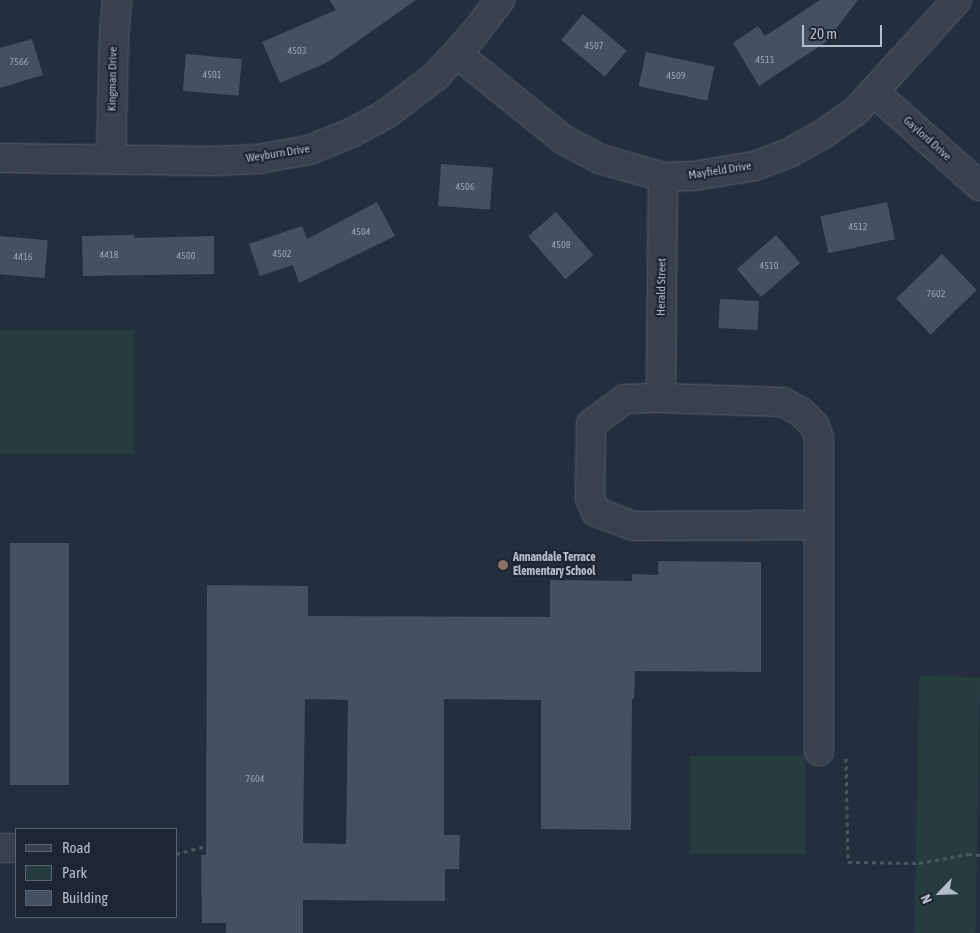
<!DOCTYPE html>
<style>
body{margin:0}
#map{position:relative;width:980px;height:933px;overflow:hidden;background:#242f3e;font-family:"Asap Condensed",sans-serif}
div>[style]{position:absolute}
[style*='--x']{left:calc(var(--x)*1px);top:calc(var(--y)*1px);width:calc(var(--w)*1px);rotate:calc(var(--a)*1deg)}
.green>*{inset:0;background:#263c3f;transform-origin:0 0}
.building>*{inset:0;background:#455162;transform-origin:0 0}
.path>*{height:3px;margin-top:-1.5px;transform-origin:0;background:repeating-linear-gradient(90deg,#44595c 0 4px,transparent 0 8px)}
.roads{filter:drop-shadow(0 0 1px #565f6c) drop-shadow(0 0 1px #565f6c)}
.minor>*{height:28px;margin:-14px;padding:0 14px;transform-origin:14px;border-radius:14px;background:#38414e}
.dots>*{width:14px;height:14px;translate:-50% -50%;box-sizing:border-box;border:2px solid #1d2633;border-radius:50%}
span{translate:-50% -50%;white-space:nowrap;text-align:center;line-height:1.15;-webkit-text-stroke:4.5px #1d2633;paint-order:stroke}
.number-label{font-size:10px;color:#98a1af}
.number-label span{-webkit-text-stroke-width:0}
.street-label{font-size:12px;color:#b4bcc9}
.poi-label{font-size:12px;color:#b4bcc9;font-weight:700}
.left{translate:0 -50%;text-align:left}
.legend{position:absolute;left:15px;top:828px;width:162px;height:90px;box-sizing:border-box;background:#1d2633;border:1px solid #59626f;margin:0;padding:6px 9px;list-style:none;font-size:15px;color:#b4bcc9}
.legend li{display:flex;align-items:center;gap:10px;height:25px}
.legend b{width:25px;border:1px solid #59626f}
.north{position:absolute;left:915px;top:868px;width:50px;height:50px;-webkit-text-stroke:4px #1d2633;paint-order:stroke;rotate:246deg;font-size:14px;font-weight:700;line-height:20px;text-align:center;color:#b4bcc9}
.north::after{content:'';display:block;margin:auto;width:18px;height:22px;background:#b4bcc9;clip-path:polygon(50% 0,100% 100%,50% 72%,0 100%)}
.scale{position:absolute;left:802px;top:25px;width:80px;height:22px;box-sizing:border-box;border:2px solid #b4bcc9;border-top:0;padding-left:6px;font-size:15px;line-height:18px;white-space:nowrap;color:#b4bcc9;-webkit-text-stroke:4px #1d2633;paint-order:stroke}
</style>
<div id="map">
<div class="green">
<i style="left:0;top:330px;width:134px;height:124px"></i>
<i style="left:919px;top:676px;width:61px;height:257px;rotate:1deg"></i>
<i style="left:805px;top:756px;width:98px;height:115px;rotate:90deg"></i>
</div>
<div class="building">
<i style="clip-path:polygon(329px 0,416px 0,328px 62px,280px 83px,262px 42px,336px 10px)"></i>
<i style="clip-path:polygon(820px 0,858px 0,826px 42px,759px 86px,733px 43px,758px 26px,765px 36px)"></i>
<i style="left:583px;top:14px;width:57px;height:34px;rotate:40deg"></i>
<i style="clip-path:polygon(32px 39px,43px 75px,0 88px,0 48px)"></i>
<i style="left:646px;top:52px;width:70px;height:35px;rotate:12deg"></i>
<i style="left:186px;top:54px;width:56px;height:37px;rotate:5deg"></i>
<i style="left:441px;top:164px;width:52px;height:42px;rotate:4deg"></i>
<i style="clip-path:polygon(377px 202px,395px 236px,299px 283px,293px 265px,260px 276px,249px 244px,302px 226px,307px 239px)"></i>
<i style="left:887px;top:202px;width:38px;height:68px;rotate:78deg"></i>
<i style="left:556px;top:212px;width:57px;height:37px;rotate:49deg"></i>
<i style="clip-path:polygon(134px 235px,134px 238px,214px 236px,214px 274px,83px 276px,82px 236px)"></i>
<i style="left:776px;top:235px;width:37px;height:52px;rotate:49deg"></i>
<i style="left:0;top:236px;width:48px;height:38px;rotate:5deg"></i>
<i style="left:942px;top:254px;width:50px;height:64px;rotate:46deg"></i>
<i style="left:720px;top:299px;width:39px;height:29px;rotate:3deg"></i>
<i style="left:10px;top:543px;width:59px;height:242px"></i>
<i style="clip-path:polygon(evenodd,658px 561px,761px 562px,761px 672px,635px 671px,634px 699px,632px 699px,631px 830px,541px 829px,541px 700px,444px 699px,444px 835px,460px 835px,459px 869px,445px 869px,445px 901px,303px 900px,303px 933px,226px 933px,226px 923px,202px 923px,201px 855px,206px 855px,207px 585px,308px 586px,308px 616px,550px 617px,550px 580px,632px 581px,632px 574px,658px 575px,658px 561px,305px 699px,348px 700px,346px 844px,303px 843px,305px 699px)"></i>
</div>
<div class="path">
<i style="--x:846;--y:758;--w:104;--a:88.9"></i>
<i style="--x:848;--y:862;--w:71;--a:0.8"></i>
<i style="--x:919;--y:863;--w:50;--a:-10.4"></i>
<i style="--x:968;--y:854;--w:12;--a:5"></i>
<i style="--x:176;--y:854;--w:31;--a:-15"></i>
</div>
<div class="roads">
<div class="minor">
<i style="--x:457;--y:54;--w:137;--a:38.8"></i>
<i style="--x:564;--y:140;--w:41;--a:27.8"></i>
<i style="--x:600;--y:159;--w:66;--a:15.9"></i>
<i style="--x:663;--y:177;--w:30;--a:-2"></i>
<i style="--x:693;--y:176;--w:63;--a:-9.2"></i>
<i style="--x:755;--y:166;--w:36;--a:-21"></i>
<i style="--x:789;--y:153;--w:39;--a:-29"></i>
<i style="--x:823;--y:134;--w:39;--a:-35"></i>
<i style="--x:855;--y:112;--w:151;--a:-47.7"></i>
<i style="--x:874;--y:92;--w:142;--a:41.6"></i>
<i style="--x:0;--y:158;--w:213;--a:0.8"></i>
<i style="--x:213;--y:161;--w:45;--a:-2.5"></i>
<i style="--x:258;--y:159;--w:52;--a:-10"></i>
<i style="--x:309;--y:150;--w:45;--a:-22"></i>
<i style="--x:351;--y:133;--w:40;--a:-28"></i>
<i style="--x:386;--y:114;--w:61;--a:-37.1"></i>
<i style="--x:435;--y:77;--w:58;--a:-47.8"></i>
<i style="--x:474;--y:34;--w:43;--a:-52.6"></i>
<i style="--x:111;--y:159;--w:124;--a:-88.6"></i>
<i style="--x:114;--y:35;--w:35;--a:-85"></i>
<i style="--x:661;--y:398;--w:122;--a:1.9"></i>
<i style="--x:783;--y:402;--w:21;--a:29"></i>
<i style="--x:801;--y:412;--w:20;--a:45"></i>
<i style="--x:815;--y:426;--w:13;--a:72"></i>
<i style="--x:819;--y:438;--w:87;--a:90"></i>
<i style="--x:819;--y:525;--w:186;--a:179.7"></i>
<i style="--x:633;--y:526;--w:40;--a:-159"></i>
<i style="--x:596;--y:512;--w:15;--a:-113"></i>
<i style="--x:590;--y:498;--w:74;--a:-89.2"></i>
<i style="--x:591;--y:424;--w:42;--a:-36.3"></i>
<i style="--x:625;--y:399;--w:36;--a:-2"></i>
<i style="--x:661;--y:398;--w:221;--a:-89.5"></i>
<i style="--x:819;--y:751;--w:226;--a:-90"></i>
<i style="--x:0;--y:848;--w:16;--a:0"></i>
</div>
</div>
<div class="dots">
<i style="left:503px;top:565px;background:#8d6e63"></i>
</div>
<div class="number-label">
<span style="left:594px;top:46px">4507</span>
<span style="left:297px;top:51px">4503</span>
<span style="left:765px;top:60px">4511</span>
<span style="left:19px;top:62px">7566</span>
<span style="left:212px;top:75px">4501</span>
<span style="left:676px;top:76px">4509</span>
<span style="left:465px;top:187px">4506</span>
<span style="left:858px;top:227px">4512</span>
<span style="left:361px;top:232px">4504</span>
<span style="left:561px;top:245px">4508</span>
<span style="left:282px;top:254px">4502</span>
<span style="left:109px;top:255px">4418</span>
<span style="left:186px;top:256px">4500</span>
<span style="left:23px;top:257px">4416</span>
<span style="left:769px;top:266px">4510</span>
<span style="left:936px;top:294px">7602</span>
<span style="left:255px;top:779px">7604</span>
</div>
<div class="street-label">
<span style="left:113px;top:79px;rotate:-89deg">Kingman Drive</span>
<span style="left:927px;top:139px;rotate:42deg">Gaylord Drive</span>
<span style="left:278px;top:154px;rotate:-9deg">Weyburn Drive</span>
<span style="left:720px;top:171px;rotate:-9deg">Mayfield Drive</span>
<span style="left:662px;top:287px;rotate:-89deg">Herald Street</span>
</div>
<div class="poi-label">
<span class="left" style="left:513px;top:565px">Annandale Terrace<br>Elementary School</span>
</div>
<ul class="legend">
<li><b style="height:6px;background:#38414e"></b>Road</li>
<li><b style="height:14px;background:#263c3f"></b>Park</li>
<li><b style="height:14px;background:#455162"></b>Building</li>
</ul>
<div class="north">N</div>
<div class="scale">20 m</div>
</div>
